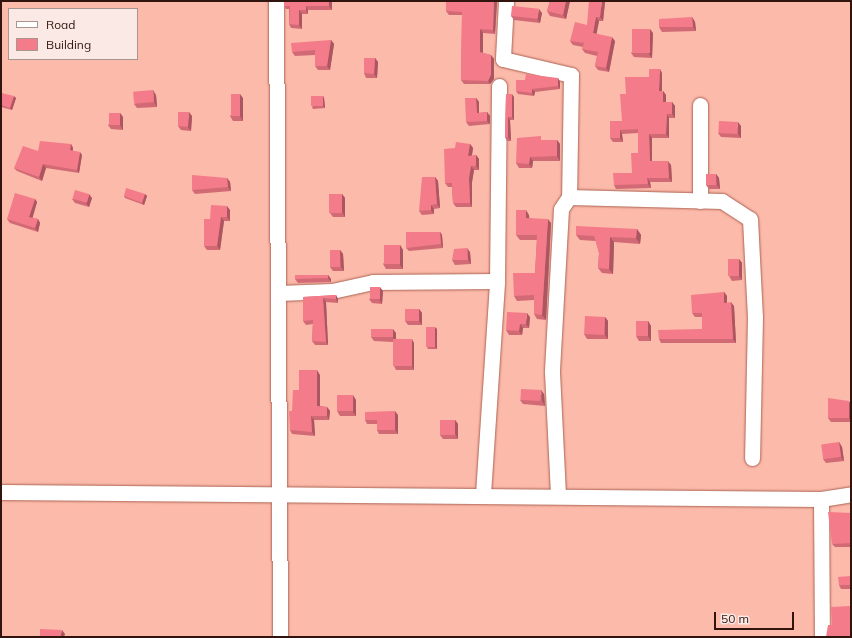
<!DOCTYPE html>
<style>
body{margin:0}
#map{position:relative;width:852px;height:638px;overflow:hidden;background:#fcbaaa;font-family:Mulish,sans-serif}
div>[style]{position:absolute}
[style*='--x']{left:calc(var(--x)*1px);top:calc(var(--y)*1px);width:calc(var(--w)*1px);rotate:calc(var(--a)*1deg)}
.roads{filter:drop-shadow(0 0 1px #ac6352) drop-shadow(0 0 1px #ac6352)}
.minor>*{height:15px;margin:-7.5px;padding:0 7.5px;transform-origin:7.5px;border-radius:7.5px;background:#fff}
.wall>*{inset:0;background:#d26a76}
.shaded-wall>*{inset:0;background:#ab5660}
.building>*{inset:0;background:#f47b89;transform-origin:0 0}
span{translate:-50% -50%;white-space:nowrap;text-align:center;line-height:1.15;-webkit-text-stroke:4px #fae9e4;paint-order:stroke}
.frame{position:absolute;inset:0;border:2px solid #31140d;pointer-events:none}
.legend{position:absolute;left:8px;top:8px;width:130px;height:52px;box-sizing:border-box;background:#fae9e4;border:1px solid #aa948e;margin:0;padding:5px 7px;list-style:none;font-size:12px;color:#31140d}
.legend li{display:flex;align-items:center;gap:8px;height:20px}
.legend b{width:20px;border:1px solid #aa948e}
.scale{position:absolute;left:714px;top:612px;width:80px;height:18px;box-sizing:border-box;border:2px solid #31140d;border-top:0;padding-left:5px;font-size:12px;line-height:14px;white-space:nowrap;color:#31140d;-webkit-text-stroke:3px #fae9e4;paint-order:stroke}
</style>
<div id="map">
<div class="roads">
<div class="minor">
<i style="--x:276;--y:1;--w:636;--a:89.64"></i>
<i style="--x:506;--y:1;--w:58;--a:93"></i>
<i style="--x:503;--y:59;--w:70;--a:13.2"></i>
<i style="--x:571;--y:75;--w:122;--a:90.9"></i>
<i style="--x:569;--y:197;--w:14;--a:124"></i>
<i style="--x:561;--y:209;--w:163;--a:93.2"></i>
<i style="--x:552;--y:372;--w:123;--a:87.2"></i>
<i style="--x:569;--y:197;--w:153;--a:1.5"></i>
<i style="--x:722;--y:201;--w:33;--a:33"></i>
<i style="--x:750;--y:219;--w:98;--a:87.1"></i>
<i style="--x:755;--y:317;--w:141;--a:91.2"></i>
<i style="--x:700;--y:201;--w:96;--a:-90"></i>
<i style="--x:278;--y:293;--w:54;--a:-2.1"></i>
<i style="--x:332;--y:291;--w:42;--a:-12.4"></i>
<i style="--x:373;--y:282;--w:124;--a:-0.5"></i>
<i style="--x:1;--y:492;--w:820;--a:0.49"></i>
<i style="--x:821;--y:499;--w:30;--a:-9"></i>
<i style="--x:483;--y:494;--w:213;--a:-86.2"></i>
<i style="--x:497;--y:281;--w:195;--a:-89.4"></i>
<i style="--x:821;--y:499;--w:138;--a:89.6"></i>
</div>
</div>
<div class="wall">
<i style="clip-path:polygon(332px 1px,332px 10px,308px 10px,308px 14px,302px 14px,302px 29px,291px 28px,289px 24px,289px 9px,286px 9px,284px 6px)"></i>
<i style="clip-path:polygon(446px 1px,496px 1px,497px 2px,495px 34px,483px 33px,483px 53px,491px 55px,494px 59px,494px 79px,490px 84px,464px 84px,461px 80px,462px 15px,449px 15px,446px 11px)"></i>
<i style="clip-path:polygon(550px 1px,570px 1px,566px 19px,550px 16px,547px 11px)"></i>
<i style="clip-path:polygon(605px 2px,603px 21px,599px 21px,596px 34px,615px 41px,609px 72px,598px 70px,595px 66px,597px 56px,585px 53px,582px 49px,583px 47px,573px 45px,570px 41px,587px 25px)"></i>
<i style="clip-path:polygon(542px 13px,540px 23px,514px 20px,511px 16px)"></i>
<i style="clip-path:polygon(692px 17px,695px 22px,696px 31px,662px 32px,659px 27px)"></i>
<i style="clip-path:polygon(653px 33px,652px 58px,634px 57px,631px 53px)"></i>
<i style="clip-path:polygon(331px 40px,334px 44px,330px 70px,318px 70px,315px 66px,315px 55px,295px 56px,292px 52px)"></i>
<i style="clip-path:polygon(375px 58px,378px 62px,377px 78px,366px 78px,364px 73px)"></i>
<i style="clip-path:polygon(662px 73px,662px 91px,663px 91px,666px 95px,666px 102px,672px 102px,675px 106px,675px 118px,669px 118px,669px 138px,652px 138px,652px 161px,671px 165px,672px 182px,650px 182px,651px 188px,616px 189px,614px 185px,632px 173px,638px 153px,638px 133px,622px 134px,623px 142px,613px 142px,610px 138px,622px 121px,649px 77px)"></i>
<i style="clip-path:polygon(558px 78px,560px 82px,560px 89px,535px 92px,534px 96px,518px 94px,516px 91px)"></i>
<i style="clip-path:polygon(1px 93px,16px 98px,12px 110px,1px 107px)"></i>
<i style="clip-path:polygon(506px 94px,514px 97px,514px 120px,510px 120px,511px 141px,507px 141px,505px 137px)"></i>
<i style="clip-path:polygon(156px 95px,157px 107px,137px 108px,134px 104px)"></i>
<i style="clip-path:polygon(323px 96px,324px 98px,325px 108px,313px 109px,312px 107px)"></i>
<i style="clip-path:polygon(243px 98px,243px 121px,233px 121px,230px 116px)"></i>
<i style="clip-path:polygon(476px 98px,479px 102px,479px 113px,487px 112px,490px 116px,490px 124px,469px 126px,466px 122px)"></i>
<i style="clip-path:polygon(120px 113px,123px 117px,123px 130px,111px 129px,108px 125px)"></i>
<i style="clip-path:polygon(192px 116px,191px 131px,181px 130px,178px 126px)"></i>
<i style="clip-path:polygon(741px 126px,741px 138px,721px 137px,718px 133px)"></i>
<i style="clip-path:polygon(544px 140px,557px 140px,560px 144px,560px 161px,533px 161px,532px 168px,519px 168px,516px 163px)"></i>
<i style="clip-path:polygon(71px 144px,73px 148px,73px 151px,82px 155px,79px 173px,46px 168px,42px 181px,17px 171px,14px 168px)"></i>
<i style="clip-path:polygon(470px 144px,473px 148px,472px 156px,476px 155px,479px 159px,479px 170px,474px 170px,472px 182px,472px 207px,456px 207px,453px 203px,452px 187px,448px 187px,445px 183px,455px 148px)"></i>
<i style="clip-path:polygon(716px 174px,719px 178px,720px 189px,709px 189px,706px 185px)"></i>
<i style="clip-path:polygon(435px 177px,438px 181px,440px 208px,434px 209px,434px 214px,422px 215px,419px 211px)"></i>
<i style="clip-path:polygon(227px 178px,230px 182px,231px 191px,195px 194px,192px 190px)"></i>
<i style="clip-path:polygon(145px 194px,147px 196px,144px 205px,125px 198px,124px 196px)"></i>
<i style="clip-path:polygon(342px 194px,345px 198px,345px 217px,333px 217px,330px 213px)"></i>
<i style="clip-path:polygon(92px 198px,89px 207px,75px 203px,72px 199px)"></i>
<i style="clip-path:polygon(35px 199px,37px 202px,32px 218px,38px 219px,40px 223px,38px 232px,10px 223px,7px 219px)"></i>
<i style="clip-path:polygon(230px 210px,230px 221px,224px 221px,220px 250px,207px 250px,204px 246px,210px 219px)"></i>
<i style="clip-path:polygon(529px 215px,529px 218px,551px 223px,546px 320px,537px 319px,534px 314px,534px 300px,517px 301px,514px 296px,535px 273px,537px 240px,520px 240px,516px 235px)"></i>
<i style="clip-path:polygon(637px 229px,641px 235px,640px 244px,614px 242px,613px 274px,602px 273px,598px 268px,599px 253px,596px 241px,580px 240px,576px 235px)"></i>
<i style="clip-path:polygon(440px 232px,442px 235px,443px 248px,409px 251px,406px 248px)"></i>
<i style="clip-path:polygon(400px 245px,403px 250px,403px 269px,386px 269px,383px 264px)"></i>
<i style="clip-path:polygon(340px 250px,343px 254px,344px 271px,333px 271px,330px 267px)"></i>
<i style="clip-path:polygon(470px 252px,471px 264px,455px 265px,452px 260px)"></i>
<i style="clip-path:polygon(739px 259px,742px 263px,742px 280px,732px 281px,729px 276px)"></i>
<i style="clip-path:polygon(328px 275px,331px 279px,331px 282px,298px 283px,295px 279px)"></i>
<i style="clip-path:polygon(383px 291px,382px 304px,372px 303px,369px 299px)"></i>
<i style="clip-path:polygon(724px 292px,727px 296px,727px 303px,734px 306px,736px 343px,661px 343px,659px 339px,702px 329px,702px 317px,695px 317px,692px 313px)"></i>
<i style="clip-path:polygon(336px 295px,338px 299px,338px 303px,326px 302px,328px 345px,315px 345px,312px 341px,313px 324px,306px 325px,303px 321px,303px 297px)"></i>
<i style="clip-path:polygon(419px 309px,422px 313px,422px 325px,408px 325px,405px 321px)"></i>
<i style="clip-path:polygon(530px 317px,529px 328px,523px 328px,522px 335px,509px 335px,506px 330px)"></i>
<i style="clip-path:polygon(605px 317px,608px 321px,608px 339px,587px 339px,584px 334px)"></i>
<i style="clip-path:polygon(648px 321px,651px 326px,651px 341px,639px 341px,636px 336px)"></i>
<i style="clip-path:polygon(437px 329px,437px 349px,428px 349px,427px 347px)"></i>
<i style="clip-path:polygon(396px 333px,396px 340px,414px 343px,414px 370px,396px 370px,394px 366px,393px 342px,374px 341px,371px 337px)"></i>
<i style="clip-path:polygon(320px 375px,320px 406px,327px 407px,330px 411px,329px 420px,314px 420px,315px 436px,292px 434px,290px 430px,292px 411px,299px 390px)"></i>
<i style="clip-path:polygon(544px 394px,545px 406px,523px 404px,520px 400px)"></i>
<i style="clip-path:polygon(356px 400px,356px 416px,340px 416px,337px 411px)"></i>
<i style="clip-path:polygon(851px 405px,851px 422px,831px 422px,828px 418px)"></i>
<i style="clip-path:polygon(398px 415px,398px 434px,379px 434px,377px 430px,377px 424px,367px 424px,365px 420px)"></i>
<i style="clip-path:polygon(455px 420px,458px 424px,458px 439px,443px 439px,440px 435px)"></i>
<i style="clip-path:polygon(839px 442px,842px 447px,844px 461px,826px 463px,823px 459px)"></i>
<i style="clip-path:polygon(851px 513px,851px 547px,835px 547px,832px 544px)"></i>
<i style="clip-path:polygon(851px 576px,851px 589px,841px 589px,839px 585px)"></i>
</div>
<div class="shaded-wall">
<i style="clip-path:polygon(329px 1px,332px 1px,332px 10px,329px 6px)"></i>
<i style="clip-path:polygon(494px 1px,496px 1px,497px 2px,495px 34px,493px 30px)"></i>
<i style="clip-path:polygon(566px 1px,570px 1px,566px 19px,563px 15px)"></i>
<i style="clip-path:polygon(602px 1px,604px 1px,605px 2px,603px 21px,600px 17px)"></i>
<i style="clip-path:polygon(306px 6px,308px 10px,308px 14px,306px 10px)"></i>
<i style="clip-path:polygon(539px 9px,542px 13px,540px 23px,537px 19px)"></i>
<i style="clip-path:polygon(299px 10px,302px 14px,302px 29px,299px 25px)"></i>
<i style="clip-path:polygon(596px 17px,599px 21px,596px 37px,593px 33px)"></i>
<i style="clip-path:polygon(692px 17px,695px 22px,696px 31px,693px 27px)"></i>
<i style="clip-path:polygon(480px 29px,483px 33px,483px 56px,480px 52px)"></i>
<i style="clip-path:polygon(650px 29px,653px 33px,652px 58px,649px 54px)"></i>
<i style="clip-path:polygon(612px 37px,615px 41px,609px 72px,606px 68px)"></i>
<i style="clip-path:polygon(331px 40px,334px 44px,330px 70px,327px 66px)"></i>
<i style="clip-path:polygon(491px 55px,494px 59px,494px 79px,490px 84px,488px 81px)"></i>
<i style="clip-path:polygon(375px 58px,378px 62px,377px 78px,374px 74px)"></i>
<i style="clip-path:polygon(660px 69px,662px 73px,662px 95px,659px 91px)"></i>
<i style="clip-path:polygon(558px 78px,560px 82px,560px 89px,558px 86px)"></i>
<i style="clip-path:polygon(532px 89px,535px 92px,534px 96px,532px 93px)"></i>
<i style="clip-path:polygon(153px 90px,156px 95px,157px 107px,154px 102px)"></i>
<i style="clip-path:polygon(663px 91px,666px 95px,666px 106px,663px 102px)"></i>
<i style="clip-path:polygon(240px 94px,243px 98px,243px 121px,240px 116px)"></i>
<i style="clip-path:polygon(512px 94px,514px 97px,514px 120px,512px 117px)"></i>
<i style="clip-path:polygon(14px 96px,16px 98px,12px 110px,10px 108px)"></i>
<i style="clip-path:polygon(323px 96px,324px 98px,325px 108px,323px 106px)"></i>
<i style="clip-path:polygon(476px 98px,479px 102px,479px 116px,477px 113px)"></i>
<i style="clip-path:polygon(672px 102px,675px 106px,675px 118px,672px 114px)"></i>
<i style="clip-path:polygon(189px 112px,192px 116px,191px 131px,188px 127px)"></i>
<i style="clip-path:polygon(487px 112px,490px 116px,490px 124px,487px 121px)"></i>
<i style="clip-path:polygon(120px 113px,123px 117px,123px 130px,120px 125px)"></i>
<i style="clip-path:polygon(667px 114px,669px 118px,669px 138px,666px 134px)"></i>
<i style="clip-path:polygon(508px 117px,510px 120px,511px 141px,508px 137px)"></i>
<i style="clip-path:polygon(738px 122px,741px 126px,741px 138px,738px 134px)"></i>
<i style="clip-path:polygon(620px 130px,622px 134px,623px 142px,620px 138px)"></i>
<i style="clip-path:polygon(649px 134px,652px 138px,652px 165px,650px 161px)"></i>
<i style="clip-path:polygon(557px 140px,560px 144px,560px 161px,557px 156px)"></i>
<i style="clip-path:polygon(71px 144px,73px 148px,72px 154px,70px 150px)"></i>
<i style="clip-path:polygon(470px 144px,473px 148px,471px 160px,468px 156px)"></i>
<i style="clip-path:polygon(80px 152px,82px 155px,79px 173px,77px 170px)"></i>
<i style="clip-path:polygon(476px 155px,479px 159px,479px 170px,476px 166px)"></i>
<i style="clip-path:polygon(530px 157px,533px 161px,532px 168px,529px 164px)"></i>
<i style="clip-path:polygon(668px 161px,671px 165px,672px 182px,669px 178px)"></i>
<i style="clip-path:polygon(43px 164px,46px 168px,42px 181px,39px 177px)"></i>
<i style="clip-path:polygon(471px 166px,474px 170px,472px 182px,472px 207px,470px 203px,469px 178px)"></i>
<i style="clip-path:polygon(716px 174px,719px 178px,720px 189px,717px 185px)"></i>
<i style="clip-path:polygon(435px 177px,438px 181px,440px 208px,437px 204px)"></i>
<i style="clip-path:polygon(227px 178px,230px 182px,231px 191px,228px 187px)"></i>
<i style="clip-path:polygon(647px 178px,650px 182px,651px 188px,648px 184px)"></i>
<i style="clip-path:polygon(89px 194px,92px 198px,89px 207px,86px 203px)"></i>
<i style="clip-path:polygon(145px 194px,147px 196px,144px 205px,142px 203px)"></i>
<i style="clip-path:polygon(342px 194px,345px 198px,345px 217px,342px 212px)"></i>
<i style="clip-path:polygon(35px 199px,37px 202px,32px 220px,29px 217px)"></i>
<i style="clip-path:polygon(431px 205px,434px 209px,434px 214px,431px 210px)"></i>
<i style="clip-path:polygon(227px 206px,230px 210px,230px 221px,227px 217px)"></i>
<i style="clip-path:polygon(526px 210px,529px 215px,530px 223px,526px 218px)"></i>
<i style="clip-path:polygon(221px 217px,224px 221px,220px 250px,217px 246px)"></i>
<i style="clip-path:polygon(38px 219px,40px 223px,38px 232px,35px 228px)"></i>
<i style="clip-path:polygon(548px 219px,551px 223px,546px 320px,542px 315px)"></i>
<i style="clip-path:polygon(637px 229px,641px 235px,640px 244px,636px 238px)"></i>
<i style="clip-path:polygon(440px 232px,442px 235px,443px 248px,441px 244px)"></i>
<i style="clip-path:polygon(610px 237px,614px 242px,613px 274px,609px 269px)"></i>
<i style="clip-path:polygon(400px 245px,403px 250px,403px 269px,400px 265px)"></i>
<i style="clip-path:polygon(467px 248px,470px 252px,471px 264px,468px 260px)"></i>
<i style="clip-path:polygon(340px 250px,343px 254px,344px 271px,341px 267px)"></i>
<i style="clip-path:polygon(739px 259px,742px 263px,742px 280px,739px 276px)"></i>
<i style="clip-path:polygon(328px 275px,331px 279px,331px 282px,328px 278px)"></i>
<i style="clip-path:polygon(380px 287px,383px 291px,382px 304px,379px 299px)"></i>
<i style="clip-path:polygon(724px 292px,727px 296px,727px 307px,724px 303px)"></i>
<i style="clip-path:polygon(336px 295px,338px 299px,338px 303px,336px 299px)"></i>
<i style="clip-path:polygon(323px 298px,326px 302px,328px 345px,326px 342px)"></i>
<i style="clip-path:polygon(731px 302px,734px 306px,736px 343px,733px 339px)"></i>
<i style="clip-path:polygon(419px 309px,422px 313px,422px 325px,419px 321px)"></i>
<i style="clip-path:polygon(527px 313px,530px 317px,529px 328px,526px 324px)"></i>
<i style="clip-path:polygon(605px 317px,608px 321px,608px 339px,605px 335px)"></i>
<i style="clip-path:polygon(648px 321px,651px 326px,651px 341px,648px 336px)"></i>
<i style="clip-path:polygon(520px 324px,523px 328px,522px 335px,519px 331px)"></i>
<i style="clip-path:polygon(435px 327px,437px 329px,437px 349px,435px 347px)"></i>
<i style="clip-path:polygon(393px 329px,396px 333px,396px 342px,393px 338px)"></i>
<i style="clip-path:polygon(412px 339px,414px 343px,414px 370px,412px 366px)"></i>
<i style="clip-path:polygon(317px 370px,320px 375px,320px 410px,317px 406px)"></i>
<i style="clip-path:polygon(541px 390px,544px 394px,545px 406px,542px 401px)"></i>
<i style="clip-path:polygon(353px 395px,356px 400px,356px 416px,353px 412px)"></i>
<i style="clip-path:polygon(849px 401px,851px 405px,851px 421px,849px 418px)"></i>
<i style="clip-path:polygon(327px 407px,330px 411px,329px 420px,327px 416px)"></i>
<i style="clip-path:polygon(395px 411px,398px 415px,398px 434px,395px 430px)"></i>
<i style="clip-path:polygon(311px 416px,314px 420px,315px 436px,312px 432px)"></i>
<i style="clip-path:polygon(455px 420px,458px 424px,458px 439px,455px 434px)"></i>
<i style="clip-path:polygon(839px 442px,842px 447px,844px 461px,841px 457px)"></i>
<i style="clip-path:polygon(62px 630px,65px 634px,64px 637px,60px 637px)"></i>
</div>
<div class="building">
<i style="clip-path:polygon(284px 1px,329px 1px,329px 6px,306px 6px,306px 10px,299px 10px,299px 25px,289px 24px,290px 6px,284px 6px)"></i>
<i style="clip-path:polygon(446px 1px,494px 1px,493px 30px,480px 29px,480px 52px,491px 55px,491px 75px,488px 81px,461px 80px,462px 12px,446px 11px)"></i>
<i style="clip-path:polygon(550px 1px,566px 1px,563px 15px,547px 11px)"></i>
<i style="clip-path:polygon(589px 1px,602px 1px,600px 17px,596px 17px,593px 33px,612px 37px,606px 68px,595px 66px,598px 52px,582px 49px,584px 43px,570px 41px,575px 22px,587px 25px)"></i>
<i style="left:512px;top:6px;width:27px;height:10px;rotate:6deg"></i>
<i style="clip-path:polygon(692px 17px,693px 27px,659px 27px,659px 19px)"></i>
<i style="left:632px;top:29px;width:18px;height:24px"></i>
<i style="clip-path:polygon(331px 40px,327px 66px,315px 66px,315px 50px,292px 52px,291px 43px)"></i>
<i style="clip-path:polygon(364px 58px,375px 58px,374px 74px,364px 73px)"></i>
<i style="clip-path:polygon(649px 69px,660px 69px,659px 91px,663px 91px,663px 102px,672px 102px,672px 114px,667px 114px,666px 134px,649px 134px,650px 161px,668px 161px,669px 178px,647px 178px,648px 184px,614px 185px,613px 173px,632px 173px,631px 153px,638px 153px,638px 129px,620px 130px,620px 138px,610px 138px,610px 121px,622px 121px,620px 94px,626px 94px,625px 77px,649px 77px)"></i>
<i style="clip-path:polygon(526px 74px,558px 78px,558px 86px,532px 89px,532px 93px,516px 91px,516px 80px,525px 80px)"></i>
<i style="left:153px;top:90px;width:12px;height:20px;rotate:85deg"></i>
<i style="clip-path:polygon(1px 93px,14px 96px,10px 108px,1px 105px)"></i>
<i style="left:231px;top:94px;width:9px;height:22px"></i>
<i style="clip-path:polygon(506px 94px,512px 94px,512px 117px,508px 117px,508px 137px,505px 137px)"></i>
<i style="left:323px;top:96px;width:10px;height:12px;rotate:90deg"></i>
<i style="clip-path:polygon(465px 98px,476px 98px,477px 113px,487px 112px,487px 121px,466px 122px)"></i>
<i style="clip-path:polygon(178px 112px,189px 112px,188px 127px,178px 126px)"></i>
<i style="left:109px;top:113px;width:11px;height:12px"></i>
<i style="left:719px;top:121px;width:19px;height:12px;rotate:3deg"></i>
<i style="clip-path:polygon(541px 136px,541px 140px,557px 140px,557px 156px,530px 157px,529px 164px,516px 163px,517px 138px)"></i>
<i style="clip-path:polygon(40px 141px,71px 144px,70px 150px,80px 152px,77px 170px,43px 164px,39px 177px,14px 168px,23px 146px,38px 151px)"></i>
<i style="clip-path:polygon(456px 142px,470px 144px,468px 156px,476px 155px,476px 166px,471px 166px,469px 178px,470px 203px,453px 203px,452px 183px,445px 183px,444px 149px,455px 148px)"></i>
<i style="left:706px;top:174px;width:10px;height:11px"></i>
<i style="clip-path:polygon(192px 175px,227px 178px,228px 187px,192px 190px)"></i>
<i style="clip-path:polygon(422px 177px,435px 177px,437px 204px,431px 205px,431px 210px,419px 211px)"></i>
<i style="clip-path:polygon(126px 188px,145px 194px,142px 203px,124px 196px)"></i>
<i style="left:75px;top:190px;width:15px;height:9px;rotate:16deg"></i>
<i style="clip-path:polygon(15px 193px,35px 199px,29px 217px,38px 219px,35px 228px,7px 219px)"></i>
<i style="left:329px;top:194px;width:13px;height:19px"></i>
<i style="clip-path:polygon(211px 205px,227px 206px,227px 217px,221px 217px,217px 246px,204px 246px,204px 219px,210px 219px)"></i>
<i style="clip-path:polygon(516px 210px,526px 210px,526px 218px,548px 219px,542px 315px,534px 314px,534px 295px,514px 296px,513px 273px,535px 273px,537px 235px,516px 235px)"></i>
<i style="clip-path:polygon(576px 226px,637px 229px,636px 238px,610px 237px,609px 269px,598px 268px,599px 253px,594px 236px,576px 235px)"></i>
<i style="clip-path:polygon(406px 232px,440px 232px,441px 244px,406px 248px)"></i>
<i style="left:384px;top:245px;width:16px;height:19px"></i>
<i style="clip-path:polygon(467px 248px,468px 260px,452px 260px,454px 249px)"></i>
<i style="left:330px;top:250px;width:10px;height:17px"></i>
<i style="left:728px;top:259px;width:11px;height:17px"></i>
<i style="clip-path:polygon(295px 275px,328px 275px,328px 278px,295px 279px)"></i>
<i style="left:370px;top:287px;width:10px;height:12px"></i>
<i style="clip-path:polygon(724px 292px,724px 303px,731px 302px,733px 339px,659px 339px,658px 330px,702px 329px,702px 313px,692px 313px,691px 295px)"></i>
<i style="clip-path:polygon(336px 295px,336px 299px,323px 298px,326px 342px,312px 341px,313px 320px,303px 321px,303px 297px)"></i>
<i style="left:405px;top:309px;width:14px;height:12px"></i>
<i style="clip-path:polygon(507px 312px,527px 313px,526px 324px,520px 324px,519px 331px,506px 330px)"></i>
<i style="left:585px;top:316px;width:20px;height:18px;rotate:3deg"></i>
<i style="left:636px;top:321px;width:12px;height:15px"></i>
<i style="left:426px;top:327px;width:9px;height:20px"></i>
<i style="left:371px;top:329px;width:22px;height:8px"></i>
<i style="left:412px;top:339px;width:27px;height:19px;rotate:90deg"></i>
<i style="clip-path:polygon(299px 370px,317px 370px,317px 406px,327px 407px,327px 416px,311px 416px,312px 432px,290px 430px,289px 411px,292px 411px,293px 390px,299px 390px)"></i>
<i style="left:521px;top:389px;width:20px;height:11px;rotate:3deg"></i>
<i style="left:337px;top:395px;width:16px;height:16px"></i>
<i style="clip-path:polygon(828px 398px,849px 401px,849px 418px,828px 418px)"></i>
<i style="clip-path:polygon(395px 411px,395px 430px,377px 430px,377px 420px,365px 420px,365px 412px)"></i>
<i style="left:440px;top:420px;width:15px;height:15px"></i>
<i style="left:839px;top:442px;width:15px;height:18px;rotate:82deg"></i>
<i style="clip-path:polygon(828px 512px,851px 513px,851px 543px,832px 544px)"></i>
<i style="clip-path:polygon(851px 576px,851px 585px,839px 585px,838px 577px)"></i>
<i style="clip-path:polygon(851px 606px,851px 637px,826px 637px,828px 625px,832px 625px,831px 607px)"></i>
<i style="clip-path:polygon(40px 629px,62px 630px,60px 637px,40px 637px)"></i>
</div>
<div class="frame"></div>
<ul class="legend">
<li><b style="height:5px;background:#fff"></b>Road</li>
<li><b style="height:11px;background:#f47b89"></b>Building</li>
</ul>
<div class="scale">50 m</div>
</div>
